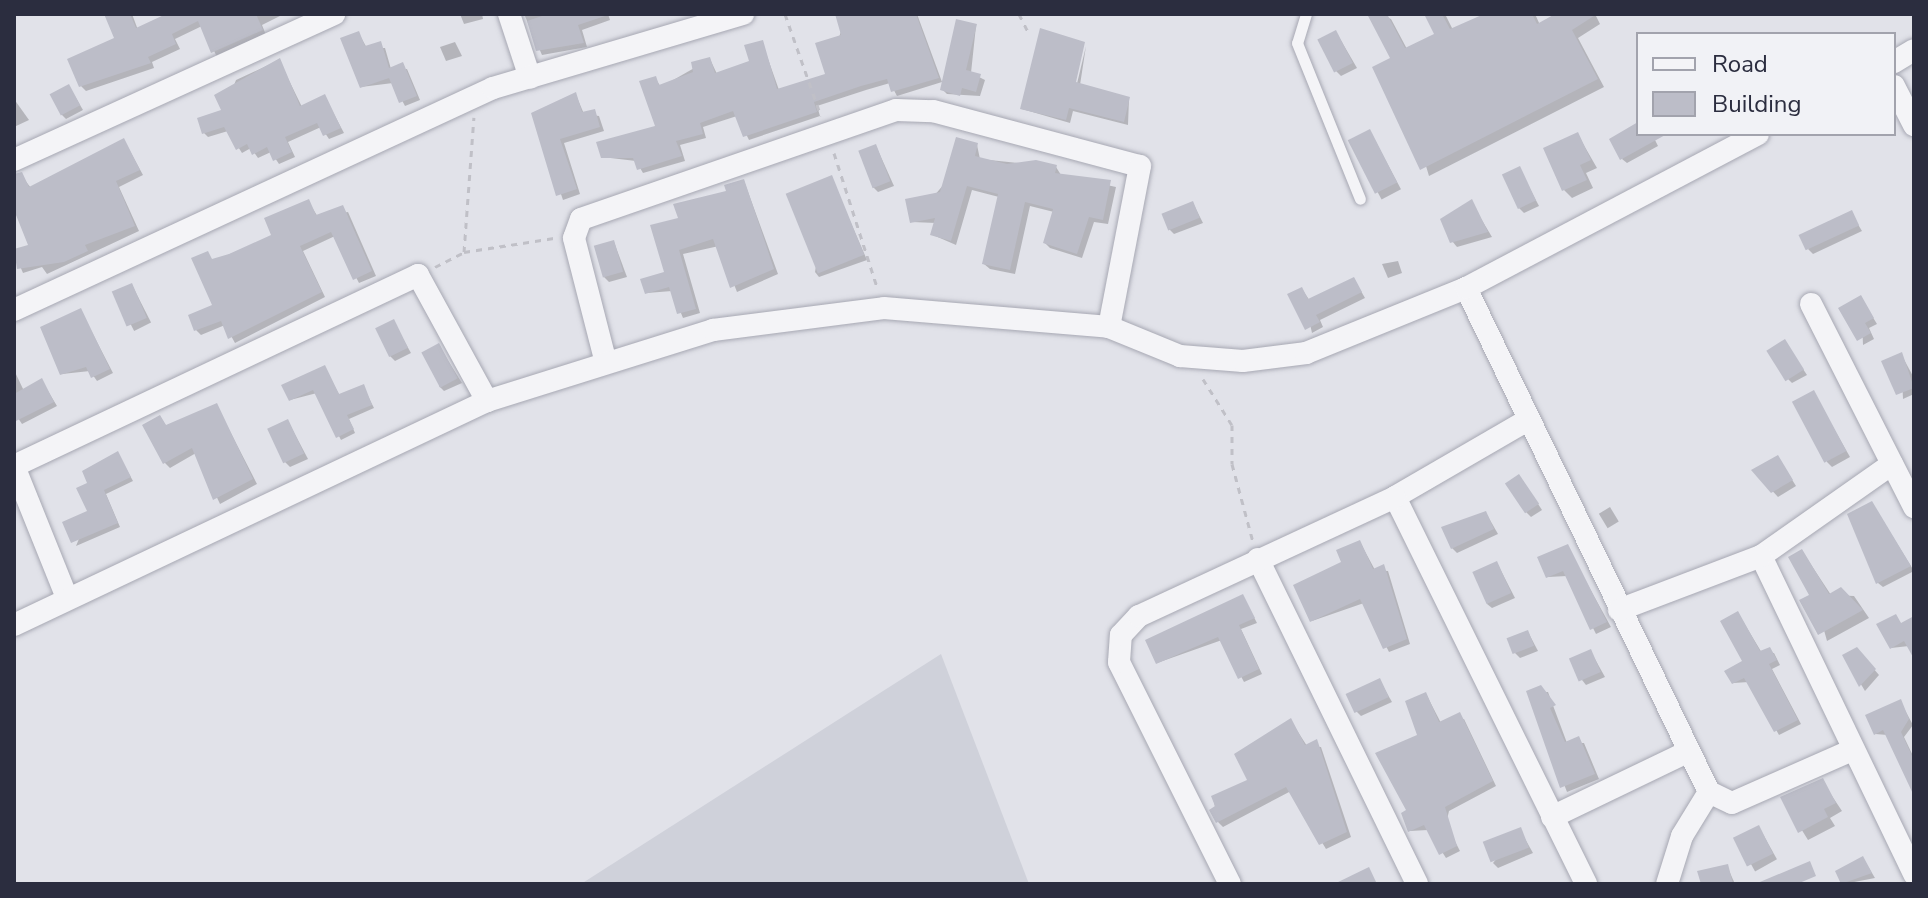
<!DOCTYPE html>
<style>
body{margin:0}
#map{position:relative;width:1928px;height:898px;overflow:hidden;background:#e1e2e9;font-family:"Nunito Sans",sans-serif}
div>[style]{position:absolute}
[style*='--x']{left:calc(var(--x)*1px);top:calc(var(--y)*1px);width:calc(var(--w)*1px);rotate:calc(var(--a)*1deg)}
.built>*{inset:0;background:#cfd1da}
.shadow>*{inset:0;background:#0003;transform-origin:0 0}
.building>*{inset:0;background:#bcbdc8;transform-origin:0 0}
.path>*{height:3px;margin-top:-1.5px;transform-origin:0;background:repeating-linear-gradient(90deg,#c0c0c7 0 6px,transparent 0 12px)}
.roads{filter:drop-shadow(0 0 2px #a7a8b3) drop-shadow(0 0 2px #a7a8b3)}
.lane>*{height:11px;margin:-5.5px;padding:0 5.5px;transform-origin:5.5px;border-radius:5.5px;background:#f4f4f7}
.street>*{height:22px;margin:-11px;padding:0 11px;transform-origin:11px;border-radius:11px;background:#f4f4f7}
span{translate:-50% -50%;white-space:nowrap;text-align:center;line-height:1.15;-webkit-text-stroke:7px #f1f2f6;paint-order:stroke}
.frame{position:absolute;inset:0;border:16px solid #2b2d3f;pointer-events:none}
.legend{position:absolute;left:1636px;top:32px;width:260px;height:104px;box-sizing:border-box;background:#f1f2f6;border:2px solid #a2a3ad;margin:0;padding:10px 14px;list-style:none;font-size:24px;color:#2b2d3f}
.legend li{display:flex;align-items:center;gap:16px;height:40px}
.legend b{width:40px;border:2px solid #a2a3ad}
</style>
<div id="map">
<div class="built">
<i style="clip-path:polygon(941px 654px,1029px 884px,581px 884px)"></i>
</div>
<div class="shadow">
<i style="clip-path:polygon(106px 14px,132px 14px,138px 30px,171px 14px,284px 14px,262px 25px,266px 35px,217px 57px,202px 26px,175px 39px,180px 49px,152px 62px,154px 68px,86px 91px,81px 86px,116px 39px)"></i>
<i style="clip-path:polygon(460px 14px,482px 14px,483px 19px,464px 24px)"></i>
<i style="clip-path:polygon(524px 14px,608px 14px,610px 20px,582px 30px,587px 47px,542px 55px)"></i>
<i style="clip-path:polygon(846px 14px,917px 14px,942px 82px,897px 96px,890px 83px,866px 90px,817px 106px,820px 116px,749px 140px,737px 116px,703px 127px,706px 138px,680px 145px,685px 161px,643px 173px,636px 161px,602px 157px,658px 127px,655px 78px,661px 87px,710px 59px,717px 74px,752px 63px,762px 42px,779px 90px,828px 75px)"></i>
<i style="clip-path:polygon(1380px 14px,1391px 19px,1407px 49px,1437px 35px,1427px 14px,1445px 14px,1453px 30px,1489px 14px,1535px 14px,1540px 25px,1559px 14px,1595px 14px,1600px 24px,1578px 38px,1604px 87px,1429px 176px)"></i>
<i style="clip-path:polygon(976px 26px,971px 73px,985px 80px,980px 96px,947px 94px,942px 89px)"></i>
<i style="clip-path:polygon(1336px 32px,1357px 68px,1341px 76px,1336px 71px)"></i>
<i style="clip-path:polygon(359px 34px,367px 48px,385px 48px,391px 69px,407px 69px,420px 100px,405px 106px,393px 83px,361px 87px)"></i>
<i style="clip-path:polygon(455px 42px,462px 56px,446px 61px,440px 47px)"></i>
<i style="clip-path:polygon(1086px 46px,1080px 85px,1129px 99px,1128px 125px,1073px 111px,1070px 123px,1022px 109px,1075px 92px)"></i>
<i style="clip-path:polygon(279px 60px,302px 107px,325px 97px,344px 133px,329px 139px,321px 127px,288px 142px,295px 157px,279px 164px,271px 152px,258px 158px,251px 148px,242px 153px,228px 131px,208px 137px,204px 133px,224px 111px,236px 80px)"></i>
<i style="clip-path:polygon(69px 86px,83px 110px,66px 119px,61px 114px)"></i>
<i style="clip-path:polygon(576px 95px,584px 114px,599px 116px,604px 131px,564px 143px,580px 194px,563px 200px,534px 115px)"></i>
<i style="clip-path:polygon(14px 99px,29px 120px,14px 127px)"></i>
<i style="clip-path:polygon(1638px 125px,1638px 134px,1652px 134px,1658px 146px,1627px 163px,1622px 159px)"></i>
<i style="left:1370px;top:131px;width:66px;height:22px;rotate:62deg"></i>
<i style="clip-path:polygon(1578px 135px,1597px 168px,1586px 173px,1593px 188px,1572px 198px,1564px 190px)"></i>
<i style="clip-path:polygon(124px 140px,143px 175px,119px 187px,139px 231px,47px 274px,42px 267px,23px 273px,14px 252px,31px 246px,14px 184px,24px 179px,31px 188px)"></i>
<i style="clip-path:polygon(977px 145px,980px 159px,1056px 167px,1061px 175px,1116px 187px,1108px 224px,1094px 222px,1082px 258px,1050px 248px,1045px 243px,1054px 212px,1030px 206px,1015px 274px,990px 269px,984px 264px,999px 197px,972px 190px,956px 245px,933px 235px,936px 223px,912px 222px)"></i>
<i style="clip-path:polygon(876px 146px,894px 186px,878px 192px,873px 187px)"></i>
<i style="clip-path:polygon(1519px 168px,1539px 206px,1524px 213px,1519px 208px)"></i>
<i style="clip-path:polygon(831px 177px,867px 260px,819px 277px,815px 272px)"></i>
<i style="clip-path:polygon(744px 181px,778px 274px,737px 292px,719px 246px,683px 254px,700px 313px,683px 318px,672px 291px,647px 293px,666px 274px,680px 219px)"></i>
<i style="clip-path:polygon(308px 201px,318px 217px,348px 212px,376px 276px,359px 283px,335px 236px,303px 251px,325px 297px,235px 343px,225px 325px,201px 335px,196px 330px,215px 306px,207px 253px,213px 261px,274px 236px)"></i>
<i style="clip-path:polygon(1471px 202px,1492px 237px,1457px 247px,1452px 241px)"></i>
<i style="clip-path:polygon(1193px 203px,1203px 223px,1174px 234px,1169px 229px)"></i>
<i style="clip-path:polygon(1851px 213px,1862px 231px,1813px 254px,1808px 249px)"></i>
<i style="clip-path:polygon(614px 242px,627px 277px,609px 282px,604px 277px)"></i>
<i style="clip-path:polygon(1398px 261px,1402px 273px,1388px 278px,1382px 264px)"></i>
<i style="clip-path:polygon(1354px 279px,1365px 298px,1320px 320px,1323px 327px,1312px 333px,1302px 289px,1310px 301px)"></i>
<i style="left:132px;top:285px;width:42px;height:19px;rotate:63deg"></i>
<i style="clip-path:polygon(1861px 298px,1877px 324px,1869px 328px,1874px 339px,1863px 345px)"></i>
<i style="clip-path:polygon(81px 311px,113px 373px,97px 381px,90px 371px,62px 374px)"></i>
<i style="clip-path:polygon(393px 321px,411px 353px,395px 361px,390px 356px)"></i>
<i style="clip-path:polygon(1785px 342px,1807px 375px,1792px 383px,1787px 378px)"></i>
<i style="clip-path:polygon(439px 346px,462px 383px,444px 391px,439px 386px)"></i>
<i style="clip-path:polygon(1901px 354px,1914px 378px,1914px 394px,1903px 399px)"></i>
<i style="clip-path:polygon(324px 367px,340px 396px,363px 386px,374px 408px,349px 419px,355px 433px,341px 440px,317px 393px,290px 400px)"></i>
<i style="clip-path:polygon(14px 370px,24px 391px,42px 381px,57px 406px,22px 424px,14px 412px)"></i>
<i style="clip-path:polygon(1813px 392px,1850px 457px,1832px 467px,1827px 462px)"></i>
<i style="clip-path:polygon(217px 406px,257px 484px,220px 504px,196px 453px,170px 468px,165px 463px,160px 417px,167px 427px)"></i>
<i style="clip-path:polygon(288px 421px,308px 459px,290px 467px,285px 462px)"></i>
<i style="clip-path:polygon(118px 454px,133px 481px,106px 494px,120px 527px,76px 546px,90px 512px,90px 484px)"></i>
<i style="clip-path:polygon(1778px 457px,1796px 486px,1778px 497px,1754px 471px)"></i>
<i style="clip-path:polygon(1523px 481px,1542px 510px,1531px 517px,1526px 512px)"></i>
<i style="clip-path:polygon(1872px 503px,1914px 571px,1883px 587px,1878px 583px)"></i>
<i style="left:1610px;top:507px;width:17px;height:13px;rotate:59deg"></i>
<i style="clip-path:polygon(1486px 513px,1498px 534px,1457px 553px,1452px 548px)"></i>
<i style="clip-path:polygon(1360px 542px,1375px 570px,1388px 571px,1410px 644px,1389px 652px,1364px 603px,1312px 621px)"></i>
<i style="clip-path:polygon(1567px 547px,1611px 627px,1596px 634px,1567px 576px,1548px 577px)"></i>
<i style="clip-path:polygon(1802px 551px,1831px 595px,1854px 596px,1869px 618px,1827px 641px)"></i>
<i style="clip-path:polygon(1497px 563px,1515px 598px,1492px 608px,1487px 604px)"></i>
<i style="clip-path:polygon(1243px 596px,1257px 623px,1241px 629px,1262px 674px,1244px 682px,1222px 640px,1157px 663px)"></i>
<i style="clip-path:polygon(1738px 613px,1762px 653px,1774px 653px,1780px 665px,1772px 669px,1801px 724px,1779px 735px,1749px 682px,1733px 683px,1744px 662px)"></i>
<i style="clip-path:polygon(1895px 616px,1902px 625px,1914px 619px,1914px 655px,1909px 646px,1891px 648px)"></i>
<i style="clip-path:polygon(1528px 632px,1538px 651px,1520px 658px,1515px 653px)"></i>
<i style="clip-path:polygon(1591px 652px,1605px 677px,1586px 685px,1582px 680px)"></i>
<i style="clip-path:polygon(1861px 654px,1879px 675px,1865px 691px,1844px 656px)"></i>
<i style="clip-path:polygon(1380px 681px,1392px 702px,1361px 716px,1356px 711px)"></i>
<i style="clip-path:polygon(1548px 692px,1567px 743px,1584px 743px,1599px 779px,1567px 792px,1529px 693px)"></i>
<i style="clip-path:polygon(1426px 694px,1441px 723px,1464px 719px,1496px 786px,1449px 811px,1446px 824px,1460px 851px,1446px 858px,1428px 830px,1410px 831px)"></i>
<i style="clip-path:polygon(1900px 701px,1913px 725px,1904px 737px,1914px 758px,1914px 787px,1888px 735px,1875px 734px)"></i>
<i style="clip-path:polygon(1291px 721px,1307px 746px,1321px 747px,1351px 837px,1326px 849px,1291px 791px,1223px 827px,1218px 822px,1213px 797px,1249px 781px)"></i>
<i style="clip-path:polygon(1822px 781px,1842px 811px,1830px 818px,1835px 826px,1808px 840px,1782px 798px)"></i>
<i style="left:1759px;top:827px;width:37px;height:25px;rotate:61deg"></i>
<i style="clip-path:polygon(1520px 830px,1533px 853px,1498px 868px,1493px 863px)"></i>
<i style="clip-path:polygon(1863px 858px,1875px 878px,1844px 884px,1837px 872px)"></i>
<i style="clip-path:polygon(1727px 866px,1735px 884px,1703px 884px)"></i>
</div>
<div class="building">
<i style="clip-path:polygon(104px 14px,130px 14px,136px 28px,166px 14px,256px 14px,263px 30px,211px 53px,198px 21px,172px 34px,176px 44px,148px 57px,151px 63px,79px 87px,67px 59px,114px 38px)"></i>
<i style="clip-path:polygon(548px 14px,604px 14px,605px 16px,578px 25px,584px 43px,536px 51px,527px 21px)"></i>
<i style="clip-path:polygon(835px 14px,916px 14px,939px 78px,891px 92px,887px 79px,861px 86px,814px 102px,817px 112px,743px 137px,733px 111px,700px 123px,703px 134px,676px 141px,682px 156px,637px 170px,633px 158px,601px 158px,596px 142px,655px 126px,639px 81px,656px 76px,659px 85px,693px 72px,691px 62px,710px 57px,715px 73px,749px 61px,744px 45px,763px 40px,777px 89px,825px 74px,815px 43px,841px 35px)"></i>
<i style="clip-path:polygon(1367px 14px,1387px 14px,1405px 48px,1434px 34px,1424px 14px,1442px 14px,1450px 29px,1484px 14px,1532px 14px,1537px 24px,1555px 14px,1597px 14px,1572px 30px,1598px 79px,1420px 170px,1372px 67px,1390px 58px)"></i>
<i style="clip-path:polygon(956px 19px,977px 24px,966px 70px,981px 74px,976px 92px,962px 88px,960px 96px,940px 90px)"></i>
<i style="clip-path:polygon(1040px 28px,1085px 42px,1076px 82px,1130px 97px,1124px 122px,1069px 108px,1066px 120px,1020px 109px)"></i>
<i style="left:1336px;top:30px;width:37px;height:21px;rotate:63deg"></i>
<i style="clip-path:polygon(359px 31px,365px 46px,381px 41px,389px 68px,403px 62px,417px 96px,399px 103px,389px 78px,360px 88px,340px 38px)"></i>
<i style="clip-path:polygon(280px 58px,300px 106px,325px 94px,341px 128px,323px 136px,317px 123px,285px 137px,292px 152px,273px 161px,267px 147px,252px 155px,247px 144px,236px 150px,224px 127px,202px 134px,197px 118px,221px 110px,214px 95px)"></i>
<i style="left:69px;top:84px;width:24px;height:22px;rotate:62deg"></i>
<i style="clip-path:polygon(576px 92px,582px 112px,595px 109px,600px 127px,560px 139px,577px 189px,556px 196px,531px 113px)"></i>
<i style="clip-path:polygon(1638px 122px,1638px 134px,1667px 134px,1620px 160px,1609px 139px)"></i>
<i style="left:1370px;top:129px;width:60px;height:25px;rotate:63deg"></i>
<i style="clip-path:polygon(1578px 132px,1591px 160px,1580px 165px,1587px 180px,1562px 191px,1543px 148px)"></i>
<i style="clip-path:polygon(956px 137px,978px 143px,975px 156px,1007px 164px,1036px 160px,1057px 165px,1055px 173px,1111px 180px,1103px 220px,1089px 217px,1077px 254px,1043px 243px,1053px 209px,1025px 202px,1010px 270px,982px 264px,998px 194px,967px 186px,951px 241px,930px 235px,935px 218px,910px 223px,905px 199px,940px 192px)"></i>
<i style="clip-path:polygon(124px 138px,140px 170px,116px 181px,135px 226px,85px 245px,88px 251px,64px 262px,17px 269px,14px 249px,28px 245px,14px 210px,14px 174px,22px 172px,29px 187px)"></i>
<i style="left:876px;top:144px;width:40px;height:19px;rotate:69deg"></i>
<i style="left:1520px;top:166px;width:38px;height:20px;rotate:65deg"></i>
<i style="left:832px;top:175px;width:86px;height:50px;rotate:68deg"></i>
<i style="clip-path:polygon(744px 179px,774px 269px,730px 288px,713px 239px,679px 250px,696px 309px,677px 314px,669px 287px,645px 294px,640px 279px,664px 272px,650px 225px,678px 218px,673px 204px,726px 191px,724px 185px)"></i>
<i style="clip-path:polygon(309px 199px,316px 215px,343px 205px,372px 271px,353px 280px,331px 232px,300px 246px,322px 292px,228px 339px,221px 321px,194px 331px,188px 315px,212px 305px,191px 258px,208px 251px,212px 259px,229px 254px,271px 235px,264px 218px)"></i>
<i style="clip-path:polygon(1472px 199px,1488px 232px,1450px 243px,1440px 219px)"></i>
<i style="left:1193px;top:201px;width:18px;height:34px;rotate:68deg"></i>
<i style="left:1852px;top:210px;width:17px;height:59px;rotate:65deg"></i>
<i style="left:614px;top:240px;width:33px;height:21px;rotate:74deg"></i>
<i style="clip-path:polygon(1354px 277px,1362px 292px,1316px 315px,1320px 322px,1305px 330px,1287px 294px,1302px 287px,1308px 299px)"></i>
<i style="left:132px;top:283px;width:38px;height:22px;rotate:67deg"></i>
<i style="clip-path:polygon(1861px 295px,1874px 318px,1865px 323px,1871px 333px,1857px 341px,1838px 308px)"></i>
<i style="clip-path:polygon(81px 308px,110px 369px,91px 378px,86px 367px,60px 375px,40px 327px)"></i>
<i style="left:394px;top:319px;width:32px;height:21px;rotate:64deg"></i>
<i style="left:1785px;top:339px;width:36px;height:22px;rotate:58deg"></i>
<i style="left:439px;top:343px;width:40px;height:20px;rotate:62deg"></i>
<i style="clip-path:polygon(1902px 352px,1914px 388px,1896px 395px,1881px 361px)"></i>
<i style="clip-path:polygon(325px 365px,339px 394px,364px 384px,372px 405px,347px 415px,354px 429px,336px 438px,313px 390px,289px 401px,281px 385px)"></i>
<i style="clip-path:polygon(42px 378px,54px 402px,14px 422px,14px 394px)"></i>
<i style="left:1814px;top:390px;width:69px;height:25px;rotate:62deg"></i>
<i style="clip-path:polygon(217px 403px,253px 479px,213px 500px,192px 448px,163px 464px,142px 425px,160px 415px,166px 425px)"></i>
<i style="left:288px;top:419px;width:38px;height:23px;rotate:65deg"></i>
<i style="clip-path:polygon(118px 451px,131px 477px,104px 490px,118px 523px,71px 543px,62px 522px,87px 511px,76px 488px,87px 483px,82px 471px)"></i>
<i style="clip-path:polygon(1778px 455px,1793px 480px,1771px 493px,1751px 470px)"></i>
<i style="left:1519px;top:474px;width:36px;height:17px;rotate:56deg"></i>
<i style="clip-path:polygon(1872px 501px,1911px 566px,1876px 584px,1847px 514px)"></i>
<i style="clip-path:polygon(1486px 511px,1494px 529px,1451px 549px,1441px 527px)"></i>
<i style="clip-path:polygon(1360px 540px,1373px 569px,1384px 564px,1407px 639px,1383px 649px,1360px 599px,1310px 622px,1293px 585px,1341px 562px,1336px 550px)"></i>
<i style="clip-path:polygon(1568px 544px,1607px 622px,1590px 630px,1563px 571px,1546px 578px,1537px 557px)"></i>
<i style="clip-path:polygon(1802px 549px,1829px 594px,1841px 587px,1863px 610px,1818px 635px,1799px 600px,1809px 595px,1788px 557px)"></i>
<i style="left:1497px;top:561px;width:35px;height:27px;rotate:66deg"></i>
<i style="clip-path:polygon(1243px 594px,1255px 618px,1239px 625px,1259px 669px,1238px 679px,1218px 637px,1156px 664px,1145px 640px)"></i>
<i style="clip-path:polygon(1738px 611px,1760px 651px,1770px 647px,1777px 660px,1769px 664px,1798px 720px,1774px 732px,1744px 678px,1732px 684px,1724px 671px,1742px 661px,1720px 621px)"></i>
<i style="clip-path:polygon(1896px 614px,1901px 623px,1914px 616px,1914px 659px,1904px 641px,1890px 649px,1876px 624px)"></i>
<i style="left:1528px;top:630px;width:17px;height:23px;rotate:69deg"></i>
<i style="clip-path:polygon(1857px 647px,1876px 669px,1859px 687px,1842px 655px)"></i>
<i style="left:1591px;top:649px;width:25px;height:24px;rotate:67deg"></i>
<i style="left:1380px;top:678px;width:21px;height:38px;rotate:65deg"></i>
<i style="clip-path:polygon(1541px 685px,1556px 705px,1550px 708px,1565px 742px,1579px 736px,1595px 774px,1560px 788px,1526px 691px)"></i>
<i style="clip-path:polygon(1426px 692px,1439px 722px,1460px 712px,1493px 781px,1445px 807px,1457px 846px,1439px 855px,1424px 825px,1408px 832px,1401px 813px,1406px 810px,1375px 753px,1417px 735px,1405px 701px)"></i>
<i style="clip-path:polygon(1901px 699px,1909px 719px,1901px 732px,1914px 760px,1914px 796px,1883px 730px,1874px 735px,1865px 715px)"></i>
<i style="clip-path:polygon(1291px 718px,1305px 745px,1317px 739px,1347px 832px,1319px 845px,1286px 787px,1216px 823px,1209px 810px,1215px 806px,1211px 796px,1247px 780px,1234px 754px)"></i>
<i style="clip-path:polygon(1823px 778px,1836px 803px,1824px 809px,1828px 817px,1798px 833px,1780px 797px)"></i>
<i style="left:1759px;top:825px;width:32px;height:29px;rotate:64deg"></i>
<i style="left:1521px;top:827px;width:22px;height:41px;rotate:69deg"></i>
<i style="clip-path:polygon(1863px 856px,1872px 873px,1841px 884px,1835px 871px)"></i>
<i style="clip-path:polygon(1810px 861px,1816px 876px,1797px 884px,1755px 884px)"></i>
<i style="clip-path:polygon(1728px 864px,1733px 884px,1701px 884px,1697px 871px)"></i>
<i style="clip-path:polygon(1369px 867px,1377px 884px,1334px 884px)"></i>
</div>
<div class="path">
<i style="--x:785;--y:14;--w:108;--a:70.6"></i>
<i style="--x:1019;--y:14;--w:20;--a:63"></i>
<i style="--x:834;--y:153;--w:141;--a:72.2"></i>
<i style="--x:464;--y:252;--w:135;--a:-85.8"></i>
<i style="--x:435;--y:267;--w:33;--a:-27"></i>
<i style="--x:464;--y:252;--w:91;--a:-8.8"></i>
<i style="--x:1203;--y:379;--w:54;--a:57.8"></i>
<i style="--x:1232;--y:425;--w:39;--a:90"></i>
<i style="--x:1232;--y:464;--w:81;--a:74.9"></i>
</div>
<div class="roads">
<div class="lane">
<i style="--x:1306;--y:14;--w:30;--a:107"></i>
<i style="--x:1297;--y:43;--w:168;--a:68"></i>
</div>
<div class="street">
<i style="--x:509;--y:14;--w:67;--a:71.8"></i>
<i style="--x:1894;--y:62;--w:23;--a:-31"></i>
<i style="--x:1894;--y:86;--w:44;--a:62.9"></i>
<i style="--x:14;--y:160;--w:352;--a:-24.5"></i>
<i style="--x:1466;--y:288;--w:560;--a:64.26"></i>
<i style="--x:1709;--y:792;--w:25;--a:26"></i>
<i style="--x:1732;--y:803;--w:129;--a:-23.8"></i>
<i style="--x:1811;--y:304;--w:228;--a:63.1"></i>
<i style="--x:14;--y:310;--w:528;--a:-24.87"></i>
<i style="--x:493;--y:88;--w:261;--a:-16.5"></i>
<i style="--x:606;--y:363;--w:129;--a:-104.4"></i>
<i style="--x:574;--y:238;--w:20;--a:-70"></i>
<i style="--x:581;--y:219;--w:333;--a:-19.1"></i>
<i style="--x:896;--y:110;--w:37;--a:2"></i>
<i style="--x:933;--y:111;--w:214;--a:14.9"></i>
<i style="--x:1140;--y:166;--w:164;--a:100.9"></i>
<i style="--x:1526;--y:421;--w:151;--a:149.9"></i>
<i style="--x:1395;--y:497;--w:432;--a:63.7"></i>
<i style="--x:1892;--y:464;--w:160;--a:144.9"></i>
<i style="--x:1761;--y:556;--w:353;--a:64.3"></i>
<i style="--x:14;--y:466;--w:447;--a:-25.3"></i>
<i style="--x:418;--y:275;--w:144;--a:61.3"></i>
<i style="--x:14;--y:466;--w:142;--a:68.1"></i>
<i style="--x:1258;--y:559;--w:362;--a:63.9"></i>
<i style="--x:1619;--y:610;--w:152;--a:-20.8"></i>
<i style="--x:14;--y:625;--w:523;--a:-25.34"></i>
<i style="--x:487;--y:401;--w:237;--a:-17.4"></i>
<i style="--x:713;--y:330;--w:172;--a:-7.3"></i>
<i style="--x:884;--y:308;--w:226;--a:4.8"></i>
<i style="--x:1109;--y:327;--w:77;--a:22.2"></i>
<i style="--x:1180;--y:356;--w:63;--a:4.5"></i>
<i style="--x:1243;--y:361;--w:64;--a:-7.2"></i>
<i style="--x:1306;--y:353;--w:173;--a:-22.1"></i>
<i style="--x:1466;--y:288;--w:330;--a:-27.8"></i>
<i style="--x:1552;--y:817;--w:152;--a:-25.7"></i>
<i style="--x:1230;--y:884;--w:248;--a:-116.6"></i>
<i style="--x:1119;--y:662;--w:27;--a:-86"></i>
<i style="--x:1121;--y:635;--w:26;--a:-47"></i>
<i style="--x:1139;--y:616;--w:282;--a:-24.9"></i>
<i style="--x:1667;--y:884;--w:50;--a:-72.6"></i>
<i style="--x:1682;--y:836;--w:52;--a:-58.5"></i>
</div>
</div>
<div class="frame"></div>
<ul class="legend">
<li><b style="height:10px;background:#f4f4f7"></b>Road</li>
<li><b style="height:22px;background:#bcbdc8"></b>Building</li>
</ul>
</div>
